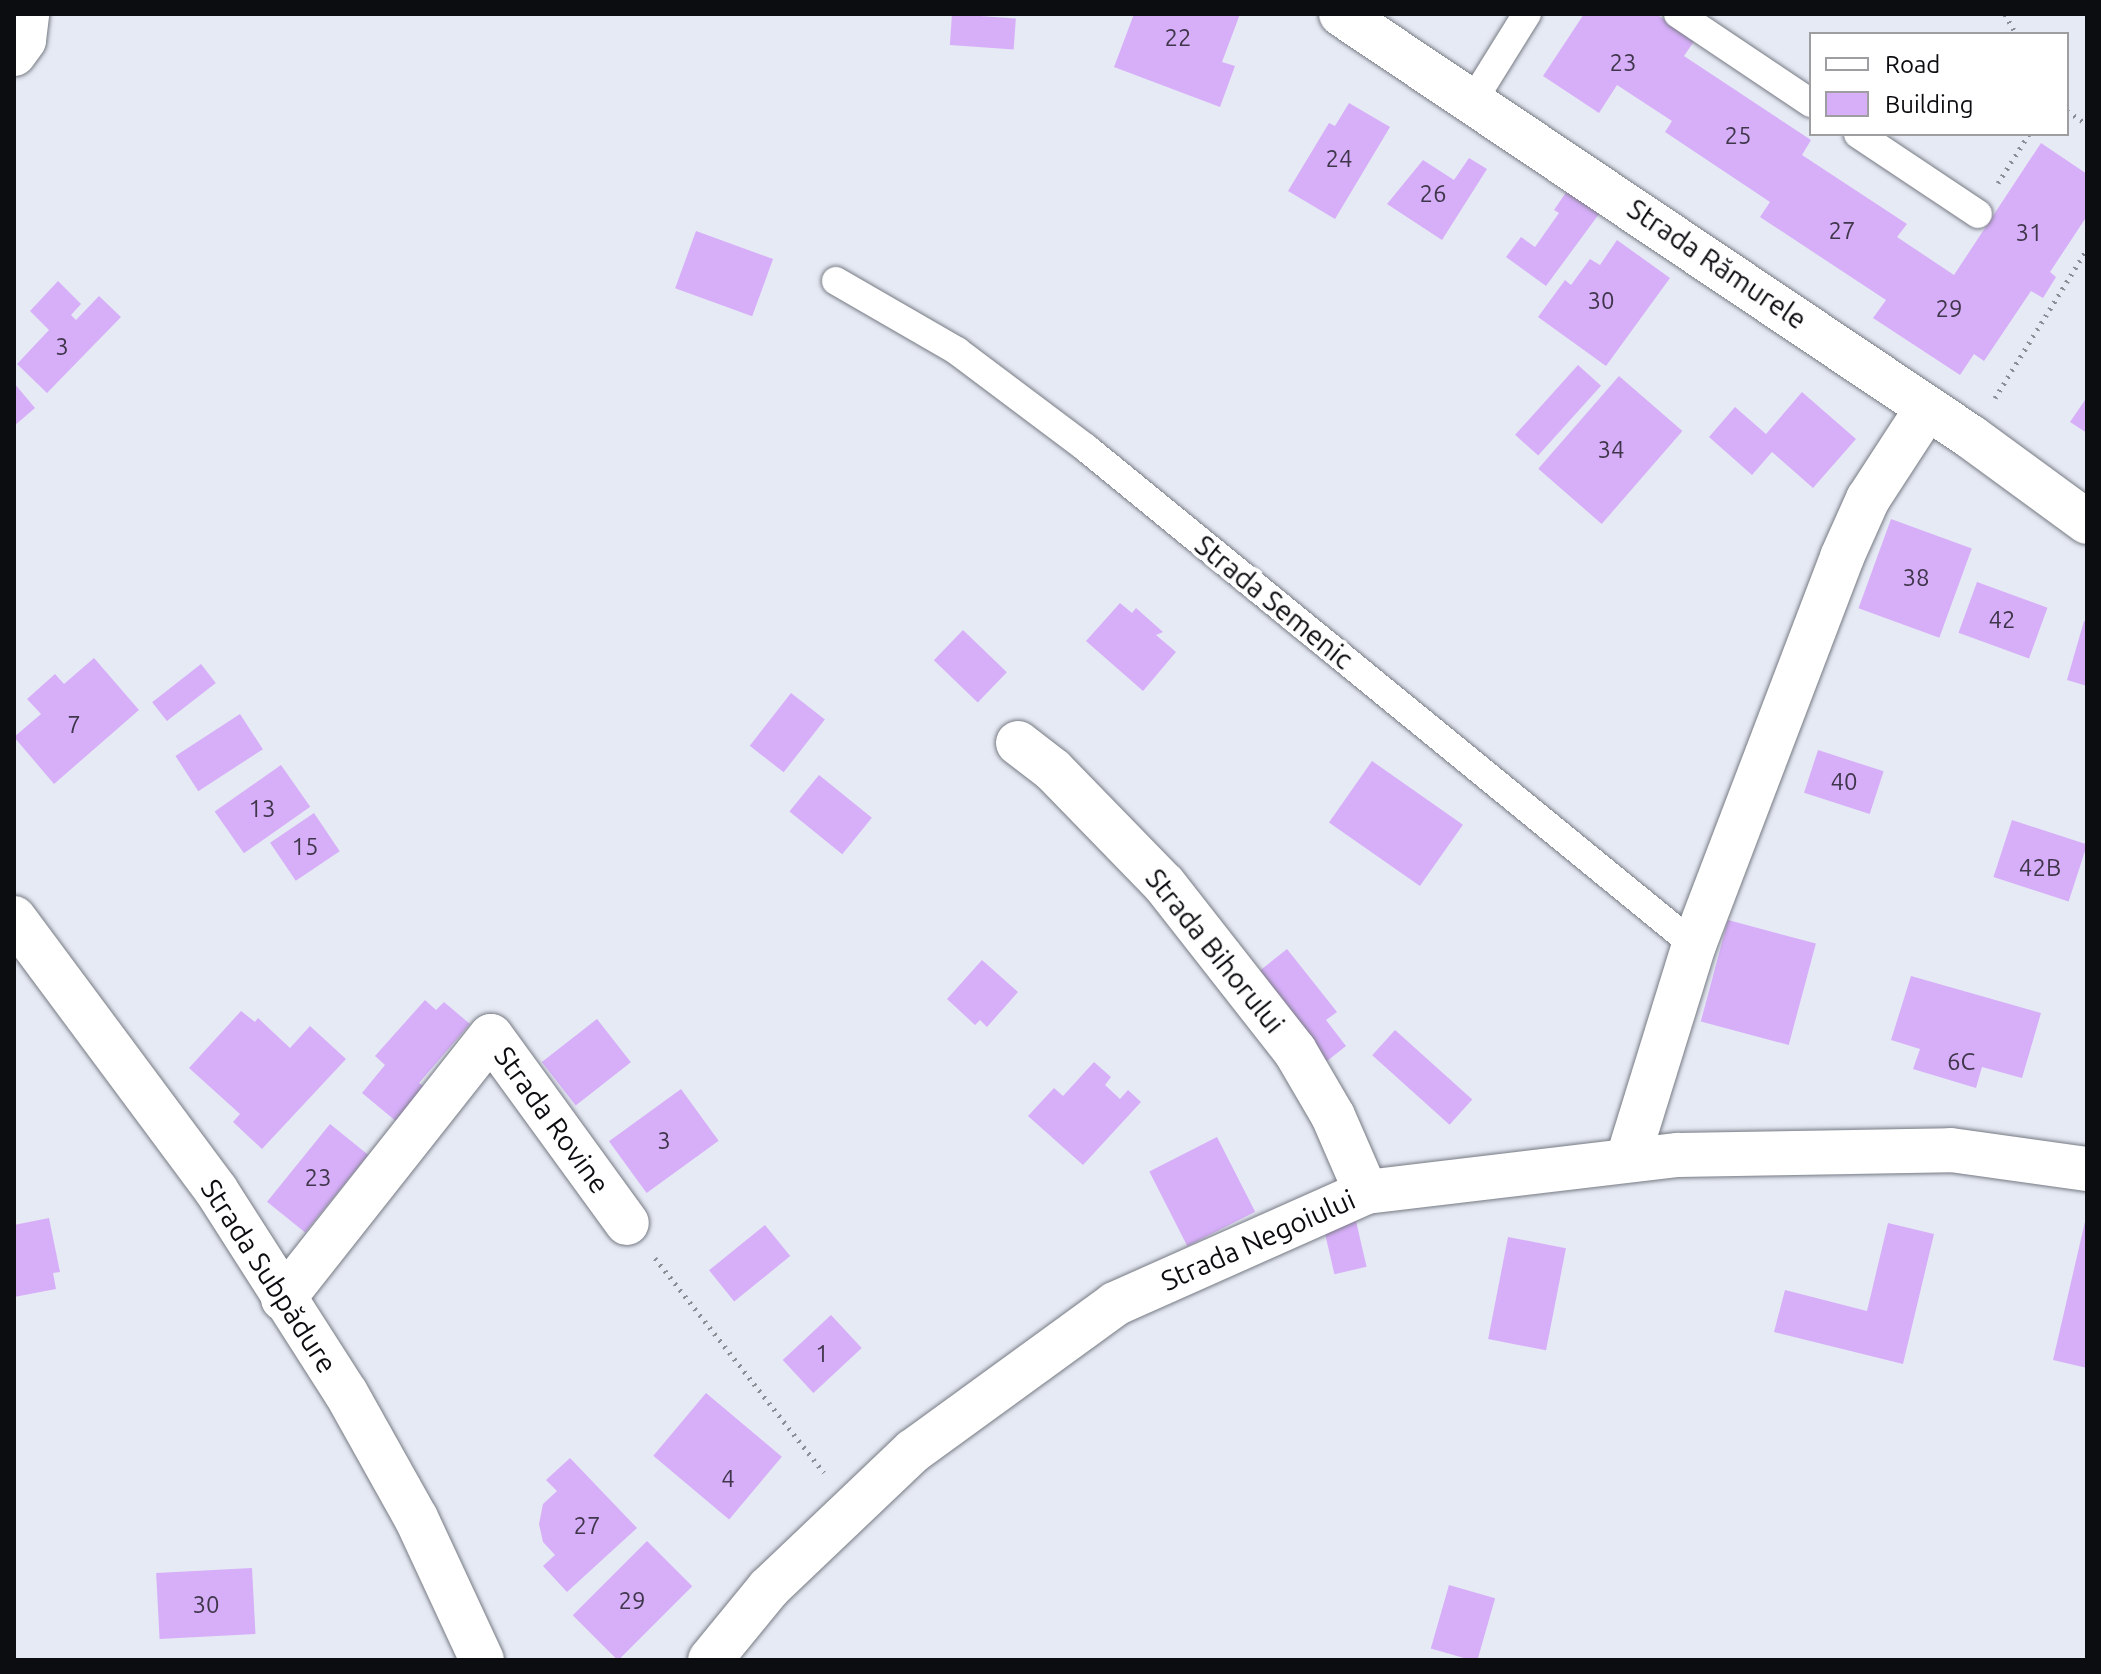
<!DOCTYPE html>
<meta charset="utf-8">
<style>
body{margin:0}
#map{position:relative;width:2101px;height:1674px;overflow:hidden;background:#e6eaf4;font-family:Ubuntu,sans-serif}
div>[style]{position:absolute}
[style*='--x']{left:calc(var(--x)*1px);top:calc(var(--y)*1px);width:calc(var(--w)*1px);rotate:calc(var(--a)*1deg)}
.building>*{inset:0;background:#d7aff9;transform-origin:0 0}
.path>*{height:5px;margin-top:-2.5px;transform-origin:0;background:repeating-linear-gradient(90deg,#8c8e96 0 2px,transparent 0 8px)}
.roads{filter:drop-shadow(0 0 2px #767a83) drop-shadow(0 0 2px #767a83)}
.lane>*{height:28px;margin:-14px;padding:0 14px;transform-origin:14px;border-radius:14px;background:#fff}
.street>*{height:44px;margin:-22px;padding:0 22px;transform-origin:22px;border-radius:22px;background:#fff}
span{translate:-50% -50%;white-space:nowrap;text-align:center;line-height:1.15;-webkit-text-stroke:8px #fff;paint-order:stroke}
.number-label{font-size:24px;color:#3f364b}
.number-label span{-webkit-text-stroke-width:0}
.street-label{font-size:28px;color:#0c0d11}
.frame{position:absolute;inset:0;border:16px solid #0c0d11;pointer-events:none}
.legend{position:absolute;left:1809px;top:32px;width:260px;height:104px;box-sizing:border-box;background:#fff;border:2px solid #9e9ea0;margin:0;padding:10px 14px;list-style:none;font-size:24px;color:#0c0d11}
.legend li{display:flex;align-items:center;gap:16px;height:40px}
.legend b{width:40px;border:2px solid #9e9ea0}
</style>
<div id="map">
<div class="building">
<i style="left:952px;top:14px;width:64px;height:31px;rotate:4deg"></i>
<i style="clip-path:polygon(1134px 14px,1240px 14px,1222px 62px,1235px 66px,1220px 107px,1114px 67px)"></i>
<i style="clip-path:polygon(1584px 14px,1656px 14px,1695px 40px,1684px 56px,1811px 140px,1802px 155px,1907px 224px,1897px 237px,1954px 275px,2041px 143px,2087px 174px,2087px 216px,2050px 272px,2056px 277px,2043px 298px,2031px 291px,1984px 361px,1974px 354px,1960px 375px,1873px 318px,1886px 300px,1760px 217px,1770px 202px,1665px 132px,1672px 121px,1617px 85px,1599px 113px,1543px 76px)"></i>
<i style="clip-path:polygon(1349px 103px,1390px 127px,1335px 219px,1288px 191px,1329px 123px,1335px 126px)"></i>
<i style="clip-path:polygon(1469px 158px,1487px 169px,1442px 240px,1387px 204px,1423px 160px,1454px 180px)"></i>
<i style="clip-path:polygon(1567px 191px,1599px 214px,1546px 286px,1506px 257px,1521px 237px,1535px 247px,1559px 213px,1554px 210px)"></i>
<i style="left:696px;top:231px;width:82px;height:61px;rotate:20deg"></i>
<i style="clip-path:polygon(1617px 240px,1670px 278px,1606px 366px,1538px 317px,1565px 280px,1571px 285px,1590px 259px,1600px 265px)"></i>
<i style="clip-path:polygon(58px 281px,81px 304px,71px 315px,76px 320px,99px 296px,121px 317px,47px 393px,17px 364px,49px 330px,30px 311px)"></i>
<i style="left:1578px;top:365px;width:31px;height:94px;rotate:42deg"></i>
<i style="left:1619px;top:376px;width:84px;height:123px;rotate:41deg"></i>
<i style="clip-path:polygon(14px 383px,35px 408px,14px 426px)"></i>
<i style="clip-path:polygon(1802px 392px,1856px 439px,1813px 488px,1772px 452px,1752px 475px,1709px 437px,1735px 407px,1766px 434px)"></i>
<i style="clip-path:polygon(2087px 397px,2087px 433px,2070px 422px)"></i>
<i style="left:1891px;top:519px;width:86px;height:95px;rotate:20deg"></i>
<i style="left:1977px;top:582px;width:75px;height:54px;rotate:20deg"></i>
<i style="clip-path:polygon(1120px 603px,1132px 613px,1136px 608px,1163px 632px,1156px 635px,1176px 652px,1143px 691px,1086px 641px)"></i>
<i style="clip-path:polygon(2084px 621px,2087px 622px,2087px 686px,2067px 680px)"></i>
<i style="left:963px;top:630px;width:61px;height:42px;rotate:44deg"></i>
<i style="clip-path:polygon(94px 658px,139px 710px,54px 784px,14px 737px,41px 714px,27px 699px,55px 674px,64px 684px)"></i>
<i style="left:201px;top:664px;width:24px;height:62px;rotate:52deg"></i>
<i style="left:791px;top:693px;width:43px;height:67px;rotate:38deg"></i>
<i style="left:240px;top:714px;width:42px;height:77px;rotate:57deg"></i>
<i style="left:1818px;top:750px;width:69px;height:45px;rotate:18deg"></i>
<i style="left:1372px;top:761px;width:111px;height:75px;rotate:35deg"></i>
<i style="left:281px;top:765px;width:51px;height:81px;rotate:55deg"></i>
<i style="left:819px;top:775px;width:68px;height:47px;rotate:39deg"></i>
<i style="left:314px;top:813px;width:46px;height:53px;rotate:56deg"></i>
<i style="left:2012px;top:820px;width:79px;height:60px;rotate:18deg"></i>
<i style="left:1728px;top:920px;width:91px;height:105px;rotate:15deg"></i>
<i style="clip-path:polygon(1287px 949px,1337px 1012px,1326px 1020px,1346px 1046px,1322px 1065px,1252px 977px)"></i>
<i style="clip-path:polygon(982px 960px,1018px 992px,987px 1027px,980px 1020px,975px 1025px,947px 999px)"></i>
<i style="clip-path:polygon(1911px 976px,2041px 1013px,2022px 1078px,1982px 1067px,1976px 1088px,1913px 1069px,1920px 1049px,1891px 1040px)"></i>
<i style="clip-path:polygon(425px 1000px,436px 1010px,444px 1002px,470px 1024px,419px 1083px,426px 1088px,397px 1122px,362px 1093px,385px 1065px,375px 1056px)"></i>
<i style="clip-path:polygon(241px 1011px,255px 1022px,258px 1018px,290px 1048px,310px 1026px,346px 1059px,262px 1149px,233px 1122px,240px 1114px,189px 1068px)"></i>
<i style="left:597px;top:1019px;width:55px;height:70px;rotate:52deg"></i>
<i style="left:1395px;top:1030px;width:104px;height:34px;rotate:42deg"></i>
<i style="clip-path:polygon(1094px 1062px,1111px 1077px,1105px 1085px,1120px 1099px,1128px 1090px,1141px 1102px,1083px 1165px,1028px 1116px,1054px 1088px,1063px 1096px)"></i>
<i style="left:681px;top:1089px;width:64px;height:89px;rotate:54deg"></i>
<i style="left:330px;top:1124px;width:49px;height:100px;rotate:39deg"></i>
<i style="left:1217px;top:1137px;width:84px;height:76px;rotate:63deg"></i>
<i style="clip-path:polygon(2087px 1213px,2087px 1368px,2053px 1360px)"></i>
<i style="clip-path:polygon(49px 1218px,60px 1272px,53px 1273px,56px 1289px,14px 1297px,14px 1225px)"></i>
<i style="left:1356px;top:1221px;width:47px;height:33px;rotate:77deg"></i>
<i style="clip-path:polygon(1888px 1223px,1934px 1234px,1903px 1364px,1774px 1332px,1785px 1290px,1867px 1311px)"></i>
<i style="left:765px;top:1225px;width:40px;height:72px;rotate:51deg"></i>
<i style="left:1508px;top:1237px;width:59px;height:104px;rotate:11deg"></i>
<i style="left:831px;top:1315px;width:45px;height:66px;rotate:47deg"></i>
<i style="left:706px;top:1393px;width:99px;height:82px;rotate:40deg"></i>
<i style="clip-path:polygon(570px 1458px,637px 1528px,567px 1592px,543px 1566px,555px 1555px,543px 1542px,539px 1524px,543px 1504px,557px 1491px,546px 1480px)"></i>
<i style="left:647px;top:1541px;width:64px;height:105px;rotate:45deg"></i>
<i style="left:252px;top:1568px;width:66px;height:96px;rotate:87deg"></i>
<i style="left:1449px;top:1585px;width:48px;height:66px;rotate:16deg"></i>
</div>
<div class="path">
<i style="--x:2005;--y:14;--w:23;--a:61"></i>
<i style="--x:2067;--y:111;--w:24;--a:33"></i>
<i style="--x:1998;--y:183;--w:58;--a:-57.7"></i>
<i style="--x:1995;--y:398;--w:175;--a:-58.3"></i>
<i style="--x:655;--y:1258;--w:273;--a:51.8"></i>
</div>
<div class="roads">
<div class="lane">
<i style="--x:1678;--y:14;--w:160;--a:33.8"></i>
<i style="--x:1474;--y:99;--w:100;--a:-58.1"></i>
<i style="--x:1858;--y:134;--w:144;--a:33.7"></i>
<i style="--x:836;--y:281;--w:140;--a:30"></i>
<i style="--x:957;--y:351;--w:161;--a:36.9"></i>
<i style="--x:1086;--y:448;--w:785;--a:39.26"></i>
</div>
<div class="street">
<i style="--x:1341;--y:14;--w:759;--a:33.88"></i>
<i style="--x:1971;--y:437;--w:144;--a:36.2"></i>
<i style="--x:14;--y:54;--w:17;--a:-54"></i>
<i style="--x:24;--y:40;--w:26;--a:-83"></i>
<i style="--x:1018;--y:743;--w:44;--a:37.6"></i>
<i style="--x:1053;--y:770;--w:159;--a:45.8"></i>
<i style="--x:1164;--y:884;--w:212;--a:51.9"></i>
<i style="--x:1295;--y:1051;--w:75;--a:59.7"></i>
<i style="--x:1333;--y:1116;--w:83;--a:66.5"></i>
<i style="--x:14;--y:918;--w:339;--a:53.4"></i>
<i style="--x:216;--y:1190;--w:241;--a:57.4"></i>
<i style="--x:346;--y:1393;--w:143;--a:60.8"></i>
<i style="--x:416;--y:1518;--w:157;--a:65.1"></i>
<i style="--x:1628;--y:1158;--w:223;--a:-72.8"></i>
<i style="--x:1694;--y:945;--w:415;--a:-69.1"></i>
<i style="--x:1842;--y:557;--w:64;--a:-65.9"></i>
<i style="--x:1868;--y:499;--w:108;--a:-57"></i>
<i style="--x:283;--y:1299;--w:335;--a:-51.7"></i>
<i style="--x:491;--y:1036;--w:231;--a:54"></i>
<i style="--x:710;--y:1660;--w:93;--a:-50.7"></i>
<i style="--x:769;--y:1588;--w:199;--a:-43.6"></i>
<i style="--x:913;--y:1451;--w:250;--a:-36"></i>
<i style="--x:1115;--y:1304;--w:275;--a:-24"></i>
<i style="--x:1366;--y:1192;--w:314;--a:-6.8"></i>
<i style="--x:1678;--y:1155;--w:273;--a:-1"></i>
<i style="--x:1951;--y:1150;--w:137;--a:8"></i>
</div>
</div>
<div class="number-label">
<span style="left:1178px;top:38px">22</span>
<span style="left:1623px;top:63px">23</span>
<span style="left:1738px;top:136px">25</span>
<span style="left:1339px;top:159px">24</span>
<span style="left:1433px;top:194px">26</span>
<span style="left:1842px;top:231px">27</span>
<span style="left:2029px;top:233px">31</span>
<span style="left:1601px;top:301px">30</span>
<span style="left:1949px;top:309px">29</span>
<span style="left:62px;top:347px">3</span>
<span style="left:1611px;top:450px">34</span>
<span style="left:1916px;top:578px">38</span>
<span style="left:2002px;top:620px">42</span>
<span style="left:74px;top:725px">7</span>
<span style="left:1844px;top:782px">40</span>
<span style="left:262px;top:809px">13</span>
<span style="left:305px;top:847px">15</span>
<span style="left:2040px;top:868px">42B</span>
<span style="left:1961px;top:1062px">6C</span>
<span style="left:664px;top:1141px">3</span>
<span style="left:318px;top:1178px">23</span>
<span style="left:822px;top:1354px">1</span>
<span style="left:728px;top:1479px">4</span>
<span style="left:587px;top:1526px">27</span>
<span style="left:632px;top:1601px">29</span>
<span style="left:206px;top:1605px">30</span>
</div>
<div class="street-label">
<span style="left:1717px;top:264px;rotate:34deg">Strada Rămurele</span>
<span style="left:1274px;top:602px;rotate:39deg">Strada Semenic</span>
<span style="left:1215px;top:951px;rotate:51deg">Strada Bihorului</span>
<span style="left:552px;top:1120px;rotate:54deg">Strada Rovine</span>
<span style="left:1258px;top:1240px;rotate:-24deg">Strada Negoiului</span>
<span style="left:269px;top:1276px;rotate:57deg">Strada Subpădure</span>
</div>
<div class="frame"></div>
<ul class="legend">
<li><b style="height:10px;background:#fff"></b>Road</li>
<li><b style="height:22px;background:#d7aff9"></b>Building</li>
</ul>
</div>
